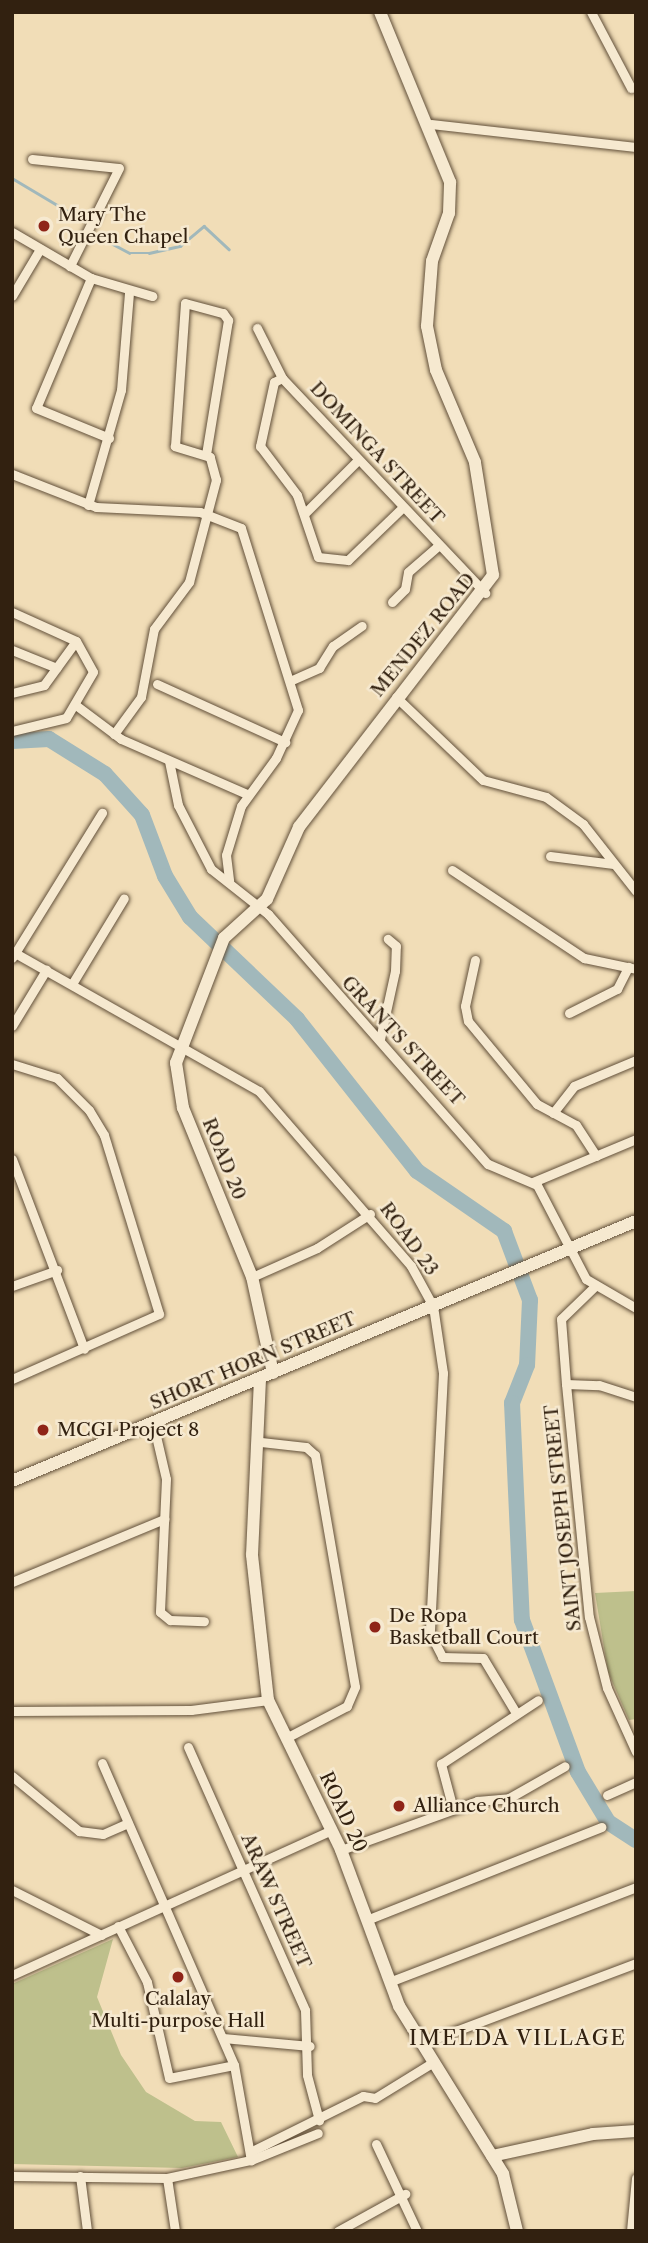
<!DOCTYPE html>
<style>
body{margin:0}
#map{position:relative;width:648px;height:2243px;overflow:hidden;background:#f1ddb7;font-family:"Libre Caslon Text",serif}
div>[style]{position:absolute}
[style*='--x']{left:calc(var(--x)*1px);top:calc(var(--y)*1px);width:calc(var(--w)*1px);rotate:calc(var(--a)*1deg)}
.green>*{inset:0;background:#bec08c}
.stream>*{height:2.5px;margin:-1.25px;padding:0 1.25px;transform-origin:1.25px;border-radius:1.25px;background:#a1b8bb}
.river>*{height:16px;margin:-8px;padding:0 8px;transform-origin:8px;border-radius:8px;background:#a1b8bb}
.roads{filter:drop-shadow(0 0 2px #62503a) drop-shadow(0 0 2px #62503a)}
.street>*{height:9px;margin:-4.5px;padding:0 4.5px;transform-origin:4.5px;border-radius:4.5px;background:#f6e9d0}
.secondary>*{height:12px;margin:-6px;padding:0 6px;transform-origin:6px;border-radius:6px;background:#f6e9d0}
.dots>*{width:19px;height:19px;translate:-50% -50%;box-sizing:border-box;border:4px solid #f6e9d0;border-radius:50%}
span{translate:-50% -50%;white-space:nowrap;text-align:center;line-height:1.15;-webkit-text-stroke:5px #f6e9d0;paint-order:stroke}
.poi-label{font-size:19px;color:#322110}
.left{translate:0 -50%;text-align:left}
.street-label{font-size:19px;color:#322110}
.neighbourhood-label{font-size:21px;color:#322110;letter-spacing:2px}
.frame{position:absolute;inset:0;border:14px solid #322110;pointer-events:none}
</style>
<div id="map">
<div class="green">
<i style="clip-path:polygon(636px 1591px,636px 1719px,629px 1720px,608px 1672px,595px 1593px)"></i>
<i style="clip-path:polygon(113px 1939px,97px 1997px,121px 2055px,146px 2092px,195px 2121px,221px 2122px,238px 2157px,182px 2168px,12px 2164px,12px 1984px)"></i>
</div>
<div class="stream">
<i style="--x:12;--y:178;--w:84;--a:30.8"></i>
<i style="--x:94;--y:234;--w:40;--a:28"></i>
<i style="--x:129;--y:253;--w:20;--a:0"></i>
<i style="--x:149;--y:253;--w:32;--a:-13"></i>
<i style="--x:180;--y:246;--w:31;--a:-40"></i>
<i style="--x:204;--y:226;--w:34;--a:43"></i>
</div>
<div class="river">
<i style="--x:12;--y:741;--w:37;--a:-3"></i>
<i style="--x:49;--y:739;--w:66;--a:32"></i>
<i style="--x:105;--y:774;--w:55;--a:47.9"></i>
<i style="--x:142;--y:815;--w:65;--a:69.3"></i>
<i style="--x:165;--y:876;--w:48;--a:58.6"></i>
<i style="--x:190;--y:917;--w:148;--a:43.6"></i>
<i style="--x:297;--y:1019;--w:194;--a:51.7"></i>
<i style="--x:417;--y:1171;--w:106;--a:34.6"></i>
<i style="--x:504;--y:1231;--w:74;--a:69.4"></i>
<i style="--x:530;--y:1300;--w:65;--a:92.6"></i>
<i style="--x:527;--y:1365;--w:41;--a:111.5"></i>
<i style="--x:512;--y:1403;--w:217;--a:87.4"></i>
<i style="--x:522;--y:1620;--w:162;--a:69.8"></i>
<i style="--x:578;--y:1772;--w:58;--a:59"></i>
<i style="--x:608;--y:1822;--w:33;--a:33"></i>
</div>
<div class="roads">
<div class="street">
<i style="--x:591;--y:12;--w:86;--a:62.2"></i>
<i style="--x:431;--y:124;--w:206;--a:6.4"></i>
<i style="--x:32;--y:159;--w:87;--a:5.9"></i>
<i style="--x:119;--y:168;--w:110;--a:116.6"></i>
<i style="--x:12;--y:232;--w:91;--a:30.2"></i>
<i style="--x:91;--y:278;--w:64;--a:16.4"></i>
<i style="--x:91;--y:278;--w:141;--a:112.9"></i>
<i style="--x:36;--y:408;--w:79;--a:22.3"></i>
<i style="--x:12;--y:296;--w:55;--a:-59.2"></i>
<i style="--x:257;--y:328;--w:56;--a:63.4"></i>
<i style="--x:282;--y:378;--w:296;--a:46.6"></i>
<i style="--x:282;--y:378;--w:9;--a:153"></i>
<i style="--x:274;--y:382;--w:66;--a:102.3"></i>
<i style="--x:260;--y:446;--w:61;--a:52.9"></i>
<i style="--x:297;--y:495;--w:65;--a:71.3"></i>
<i style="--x:318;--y:557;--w:30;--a:6"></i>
<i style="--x:348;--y:560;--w:76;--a:-43.9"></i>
<i style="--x:12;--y:474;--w:90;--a:21.4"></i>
<i style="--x:96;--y:507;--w:104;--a:2.8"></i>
<i style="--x:200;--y:512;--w:44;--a:21.3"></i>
<i style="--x:241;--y:528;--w:191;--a:72.6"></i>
<i style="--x:298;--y:710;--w:53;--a:114.6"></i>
<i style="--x:276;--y:758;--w:59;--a:126.1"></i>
<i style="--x:241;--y:806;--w:51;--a:107"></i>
<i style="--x:226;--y:855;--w:26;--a:83"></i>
<i style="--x:88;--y:505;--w:120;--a:-74"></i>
<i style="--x:121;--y:390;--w:98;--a:-85.3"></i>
<i style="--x:304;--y:514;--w:76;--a:-45"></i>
<i style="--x:392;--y:602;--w:18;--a:-45"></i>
<i style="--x:405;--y:589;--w:17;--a:-80"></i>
<i style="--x:408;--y:572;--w:41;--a:-41.1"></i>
<i style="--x:12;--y:612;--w:70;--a:24.4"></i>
<i style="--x:76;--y:641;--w:35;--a:61"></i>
<i style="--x:93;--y:672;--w:53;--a:120.4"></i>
<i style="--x:66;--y:718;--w:56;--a:166.5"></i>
<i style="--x:12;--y:650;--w:48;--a:21.8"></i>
<i style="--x:292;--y:680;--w:30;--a:-24"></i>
<i style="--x:319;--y:668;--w:26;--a:-58"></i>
<i style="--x:333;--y:646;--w:35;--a:-35"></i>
<i style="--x:157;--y:684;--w:141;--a:24.4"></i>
<i style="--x:12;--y:693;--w:33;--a:-14"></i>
<i style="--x:44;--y:685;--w:54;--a:-54"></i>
<i style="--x:396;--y:697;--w:120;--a:43.7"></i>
<i style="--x:483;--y:780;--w:65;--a:15.1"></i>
<i style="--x:546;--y:797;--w:46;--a:36.1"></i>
<i style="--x:583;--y:824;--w:85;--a:51.7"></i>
<i style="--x:77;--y:706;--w:55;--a:36.9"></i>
<i style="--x:121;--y:739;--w:137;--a:23.6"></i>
<i style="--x:114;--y:734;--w:46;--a:-53.9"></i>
<i style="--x:141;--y:697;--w:69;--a:-79.2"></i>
<i style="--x:154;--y:629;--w:59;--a:-53.3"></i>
<i style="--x:189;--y:582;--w:106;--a:-75.2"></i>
<i style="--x:216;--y:480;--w:24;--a:-105"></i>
<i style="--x:210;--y:457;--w:37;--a:-163"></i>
<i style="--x:175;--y:446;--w:143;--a:-86"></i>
<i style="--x:185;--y:303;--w:39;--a:15"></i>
<i style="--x:223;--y:313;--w:9;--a:54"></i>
<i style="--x:228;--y:320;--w:136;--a:99.3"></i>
<i style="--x:169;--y:761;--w:45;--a:78.4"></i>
<i style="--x:178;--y:805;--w:72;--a:62.7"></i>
<i style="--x:211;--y:869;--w:73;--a:38.3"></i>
<i style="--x:268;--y:914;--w:333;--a:48.7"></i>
<i style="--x:488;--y:1164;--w:53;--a:23.2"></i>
<i style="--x:537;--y:1185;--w:106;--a:62.5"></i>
<i style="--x:586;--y:1279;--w:58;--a:30.1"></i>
<i style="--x:550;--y:856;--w:64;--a:7.2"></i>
<i style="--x:452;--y:870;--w:159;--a:33.7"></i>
<i style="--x:584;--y:958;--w:53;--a:11.9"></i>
<i style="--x:15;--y:953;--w:280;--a:29.5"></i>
<i style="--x:259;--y:1091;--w:232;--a:49"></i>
<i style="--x:411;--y:1266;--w:46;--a:61.2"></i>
<i style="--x:433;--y:1306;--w:68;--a:81.5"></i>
<i style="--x:443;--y:1373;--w:260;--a:92.9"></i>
<i style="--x:430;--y:1633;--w:27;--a:63"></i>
<i style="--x:442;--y:1657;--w:41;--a:1.4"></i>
<i style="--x:483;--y:1658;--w:64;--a:59"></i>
<i style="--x:12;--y:958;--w:171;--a:-58.2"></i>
<i style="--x:475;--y:960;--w:47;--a:102.3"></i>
<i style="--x:465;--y:1006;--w:15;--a:79"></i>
<i style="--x:468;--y:1021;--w:108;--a:50.3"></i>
<i style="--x:537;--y:1104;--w:44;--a:28.3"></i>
<i style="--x:576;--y:1125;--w:37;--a:57"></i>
<i style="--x:72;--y:984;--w:100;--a:-58.8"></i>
<i style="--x:569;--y:1013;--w:54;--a:-26.6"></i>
<i style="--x:617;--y:989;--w:25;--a:-63"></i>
<i style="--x:12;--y:1026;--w:66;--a:-58.7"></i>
<i style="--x:380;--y:1039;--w:70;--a:-77.6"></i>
<i style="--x:395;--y:971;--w:25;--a:-88"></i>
<i style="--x:396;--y:946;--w:11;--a:-139"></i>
<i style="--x:12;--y:1064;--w:47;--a:17.3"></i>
<i style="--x:57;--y:1078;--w:45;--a:45"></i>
<i style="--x:89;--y:1110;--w:29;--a:59"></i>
<i style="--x:104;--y:1135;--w:187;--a:72.9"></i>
<i style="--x:159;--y:1314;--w:161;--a:156.1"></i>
<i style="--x:553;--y:1113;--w:34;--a:-52"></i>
<i style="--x:574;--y:1086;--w:67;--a:-22.8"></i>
<i style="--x:12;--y:1159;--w:203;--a:69.2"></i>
<i style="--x:533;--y:1182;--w:112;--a:-22.7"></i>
<i style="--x:252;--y:1277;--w:71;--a:-24"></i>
<i style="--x:317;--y:1248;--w:63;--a:-32.7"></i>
<i style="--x:12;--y:1286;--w:48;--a:-19.6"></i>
<i style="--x:594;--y:1287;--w:46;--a:135.9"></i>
<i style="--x:561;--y:1319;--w:65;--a:85.6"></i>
<i style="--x:566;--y:1384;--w:234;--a:84.4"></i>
<i style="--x:589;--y:1617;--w:73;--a:75.8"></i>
<i style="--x:607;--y:1688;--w:70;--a:65.6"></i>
<i style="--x:566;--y:1384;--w:33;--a:2"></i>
<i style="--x:599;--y:1385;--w:39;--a:18"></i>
<i style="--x:153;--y:1423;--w:57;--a:76.9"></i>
<i style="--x:166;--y:1479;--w:133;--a:92.6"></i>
<i style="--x:160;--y:1612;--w:13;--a:39"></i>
<i style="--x:170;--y:1620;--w:34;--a:2"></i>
<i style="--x:261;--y:1442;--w:45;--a:6.3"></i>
<i style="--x:306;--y:1447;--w:12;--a:42"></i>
<i style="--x:315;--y:1455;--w:235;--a:80.2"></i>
<i style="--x:355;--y:1687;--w:21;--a:113"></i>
<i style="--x:347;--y:1706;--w:69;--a:152.3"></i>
<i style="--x:12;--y:1582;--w:165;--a:-22.5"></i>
<i style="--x:12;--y:1711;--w:179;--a:-0.3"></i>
<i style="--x:191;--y:1710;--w:78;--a:-7.4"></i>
<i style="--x:188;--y:1747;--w:288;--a:66"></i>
<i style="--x:305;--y:2010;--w:65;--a:88.2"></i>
<i style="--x:307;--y:2075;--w:47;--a:75.1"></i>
<i style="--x:102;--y:1763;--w:330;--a:66.4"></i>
<i style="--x:234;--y:2065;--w:97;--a:79.9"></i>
<i style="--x:12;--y:1776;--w:87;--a:39.4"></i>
<i style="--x:79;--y:1831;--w:24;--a:7"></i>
<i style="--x:103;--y:1834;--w:27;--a:-24"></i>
<i style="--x:607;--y:1795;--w:32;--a:-24"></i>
<i style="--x:453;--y:1809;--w:47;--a:-104.9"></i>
<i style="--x:441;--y:1764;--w:116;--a:-33.4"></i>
<i style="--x:341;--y:1850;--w:145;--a:-19.8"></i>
<i style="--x:477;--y:1801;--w:32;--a:-5"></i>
<i style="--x:509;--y:1798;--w:64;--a:-29.7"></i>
<i style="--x:12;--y:1890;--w:100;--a:26.8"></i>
<i style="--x:369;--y:1919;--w:250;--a:-21.6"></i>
<i style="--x:118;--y:1926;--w:63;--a:62.6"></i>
<i style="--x:147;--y:1982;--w:98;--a:77.1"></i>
<i style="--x:169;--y:2078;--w:66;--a:-11.3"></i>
<i style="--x:12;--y:1975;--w:351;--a:-24.4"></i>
<i style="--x:389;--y:1982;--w:265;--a:-21"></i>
<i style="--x:223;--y:2038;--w:87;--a:5.3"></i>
<i style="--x:421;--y:2044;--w:230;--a:-20.6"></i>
<i style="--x:376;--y:2144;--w:96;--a:64.8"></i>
<i style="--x:250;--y:2152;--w:126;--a:-26.4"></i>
<i style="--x:363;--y:2096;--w:12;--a:9"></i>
<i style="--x:375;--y:2098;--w:67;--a:-31.6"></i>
<i style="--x:12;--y:2176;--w:155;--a:0.7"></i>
<i style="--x:167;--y:2178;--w:86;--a:-12.1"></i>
<i style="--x:251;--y:2160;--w:72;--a:-21.9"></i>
<i style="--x:80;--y:2176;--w:55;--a:82.7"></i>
<i style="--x:167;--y:2178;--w:54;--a:81.4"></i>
<i style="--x:338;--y:2231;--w:77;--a:-28.9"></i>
<i style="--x:631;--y:2231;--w:53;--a:-84.6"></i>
</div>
<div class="secondary">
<i style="--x:273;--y:1373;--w:98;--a:-102.3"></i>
<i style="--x:252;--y:1277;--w:183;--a:-112.2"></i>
<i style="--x:183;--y:1108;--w:46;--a:-98.8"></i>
<i style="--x:176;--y:1063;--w:134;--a:-69"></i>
<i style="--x:224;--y:938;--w:58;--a:-42.2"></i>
<i style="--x:267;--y:899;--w:79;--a:-66"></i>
<i style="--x:299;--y:827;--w:318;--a:-52.4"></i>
<i style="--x:493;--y:575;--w:114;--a:-99.1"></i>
<i style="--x:475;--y:462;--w:100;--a:-113"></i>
<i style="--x:436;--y:370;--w:45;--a:-101.6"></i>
<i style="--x:427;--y:326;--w:65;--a:-85.6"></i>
<i style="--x:432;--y:261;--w:51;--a:-70.5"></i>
<i style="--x:449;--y:213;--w:31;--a:-88"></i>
<i style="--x:450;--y:182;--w:184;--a:-112.4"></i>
<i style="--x:260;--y:1379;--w:176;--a:92.6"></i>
<i style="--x:252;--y:1555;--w:146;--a:83.7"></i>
<i style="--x:268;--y:1700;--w:167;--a:64"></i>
<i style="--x:341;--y:1850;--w:166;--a:69.6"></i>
<i style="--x:399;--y:2006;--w:198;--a:58.2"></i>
<i style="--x:503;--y:2174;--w:59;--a:76.2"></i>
<i style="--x:12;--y:1481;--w:676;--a:-22.62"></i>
<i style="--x:492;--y:2156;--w:103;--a:-12.3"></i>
<i style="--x:593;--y:2134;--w:43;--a:-4"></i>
</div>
</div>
<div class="dots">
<i style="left:44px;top:226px;background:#8f2418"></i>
<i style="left:43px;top:1430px;background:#8f2418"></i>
<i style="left:375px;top:1627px;background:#8f2418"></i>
<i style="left:399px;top:1806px;background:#8f2418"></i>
<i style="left:178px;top:1977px;background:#8f2418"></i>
</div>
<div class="poi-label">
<span class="left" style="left:58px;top:226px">Mary The<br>Queen Chapel</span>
<span class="left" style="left:57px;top:1430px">MCGI Project 8</span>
<span class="left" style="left:389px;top:1627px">De Ropa<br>Basketball Court</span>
<span class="left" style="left:413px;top:1806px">Alliance Church</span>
<span style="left:178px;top:2010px">Calalay<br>Multi-purpose Hall</span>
</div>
<div class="street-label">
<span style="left:377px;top:453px;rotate:47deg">DOMINGA STREET</span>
<span style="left:423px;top:635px;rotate:-51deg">MENDEZ ROAD</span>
<span style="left:403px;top:1041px;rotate:47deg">GRANTS STREET</span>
<span style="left:224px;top:1159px;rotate:68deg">ROAD 20</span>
<span style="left:409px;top:1239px;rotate:54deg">ROAD 23</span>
<span style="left:253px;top:1361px;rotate:-23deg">SHORT HORN STREET</span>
<span style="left:563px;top:1518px;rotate:-96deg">SAINT JOSEPH STREET</span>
<span style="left:343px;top:1812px;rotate:65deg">ROAD 20</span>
<span style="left:276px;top:1901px;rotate:66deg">ARAW STREET</span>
</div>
<div class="neighbourhood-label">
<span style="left:518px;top:2038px">IMELDA VILLAGE</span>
</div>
<div class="frame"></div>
</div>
